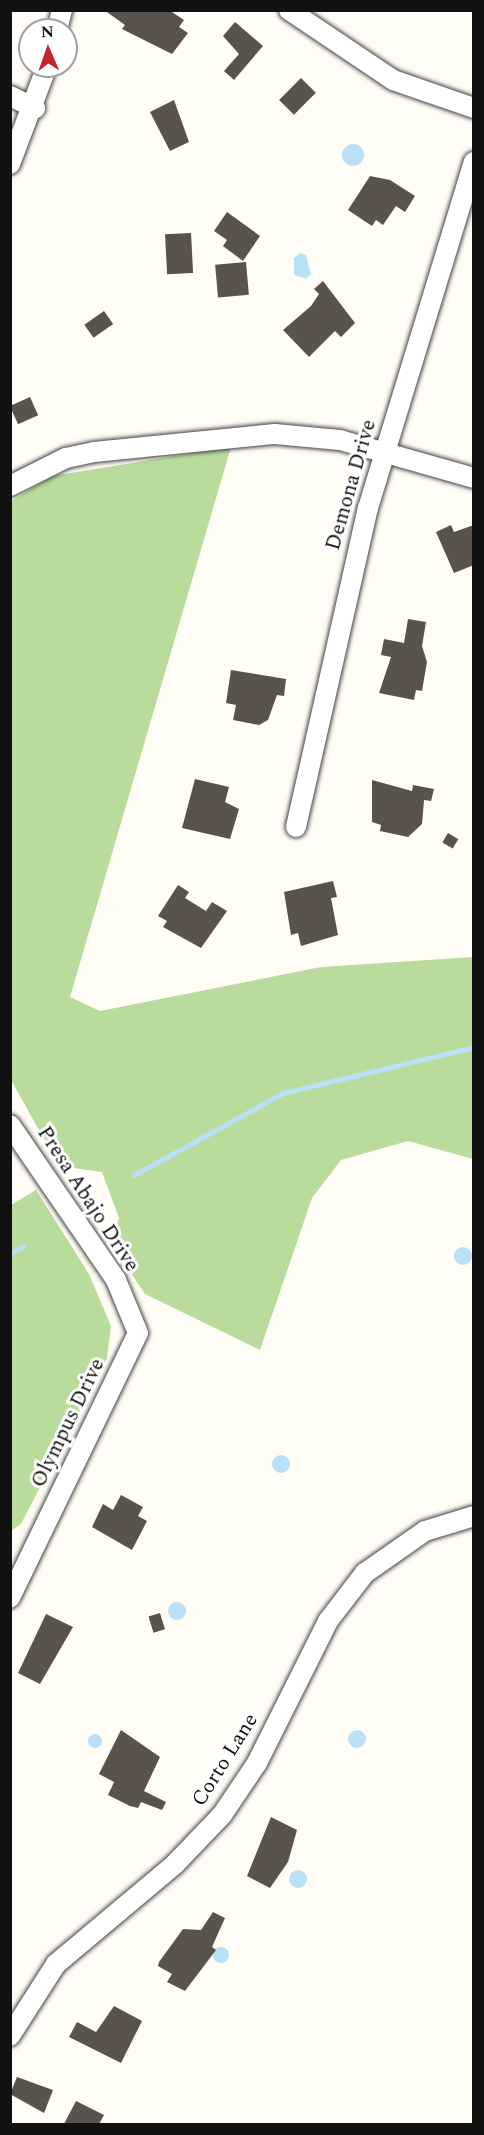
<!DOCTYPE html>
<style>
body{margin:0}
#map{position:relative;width:484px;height:2135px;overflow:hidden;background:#fffdf5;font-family:Spectral,serif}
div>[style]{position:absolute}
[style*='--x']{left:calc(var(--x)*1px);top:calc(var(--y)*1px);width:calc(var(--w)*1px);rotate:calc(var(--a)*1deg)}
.forest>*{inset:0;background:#b9dc9c}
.water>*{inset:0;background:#b9e0f7}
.round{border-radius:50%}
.stream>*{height:4.5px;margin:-2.25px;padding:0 2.25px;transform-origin:2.25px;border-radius:2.25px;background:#b9e0f7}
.building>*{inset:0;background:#5a524d;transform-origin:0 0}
.roads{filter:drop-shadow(0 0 2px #444) drop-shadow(0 0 2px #444)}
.minor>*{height:20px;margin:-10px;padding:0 10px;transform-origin:10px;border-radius:10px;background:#fff}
span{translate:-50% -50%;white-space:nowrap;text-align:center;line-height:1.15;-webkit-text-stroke:6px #fff;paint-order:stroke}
.street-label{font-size:21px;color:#111}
.frame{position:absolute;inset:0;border:12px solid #111;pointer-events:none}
.north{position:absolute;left:18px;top:18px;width:60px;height:60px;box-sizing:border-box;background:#fff;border:2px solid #a0a0a0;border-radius:50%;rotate:358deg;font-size:16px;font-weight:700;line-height:24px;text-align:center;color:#111}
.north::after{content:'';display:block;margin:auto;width:21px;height:27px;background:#c4262e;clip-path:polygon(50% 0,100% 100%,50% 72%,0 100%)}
</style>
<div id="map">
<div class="forest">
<i style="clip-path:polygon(231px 447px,70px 997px,100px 1011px,321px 967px,473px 957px,473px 1159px,408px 1141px,341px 1160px,312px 1198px,260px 1350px,145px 1294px,111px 1243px,119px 1218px,102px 1172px,59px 1166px,11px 1080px,10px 502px,52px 476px)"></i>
<i style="clip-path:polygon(36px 1190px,89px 1274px,111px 1326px,107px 1358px,21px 1524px,11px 1531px,11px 1205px)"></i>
</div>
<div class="water">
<i class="round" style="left:342px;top:144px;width:22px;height:22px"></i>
<i style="clip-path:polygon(300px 253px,306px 255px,311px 274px,306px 279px,294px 275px,294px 258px)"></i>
<i class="round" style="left:454px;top:1247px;width:18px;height:18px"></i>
<i class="round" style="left:272px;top:1455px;width:18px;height:18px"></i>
<i class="round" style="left:168px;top:1602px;width:18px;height:18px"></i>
<i class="round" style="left:348px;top:1730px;width:18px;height:18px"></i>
<i class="round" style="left:88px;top:1734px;width:14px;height:14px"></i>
<i class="round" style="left:289px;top:1870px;width:18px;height:18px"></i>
<i class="round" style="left:213px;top:1947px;width:16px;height:16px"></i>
</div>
<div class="stream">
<i style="--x:134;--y:1175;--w:170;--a:-28.8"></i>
<i style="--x:283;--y:1093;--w:196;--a:-13.5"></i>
<i style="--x:10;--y:1254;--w:15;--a:-32"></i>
</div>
<div class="building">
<i style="clip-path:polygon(104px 10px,169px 10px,184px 20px,179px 27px,188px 33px,172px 54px,122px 29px,125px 25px)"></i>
<i style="clip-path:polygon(235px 22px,263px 46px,234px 80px,224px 71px,239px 54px,223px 36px)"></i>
<i style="left:301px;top:78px;width:21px;height:31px;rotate:45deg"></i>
<i style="clip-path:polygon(174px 100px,189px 142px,170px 151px,150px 112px)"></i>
<i style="clip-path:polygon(370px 176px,390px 180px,415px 196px,405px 212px,396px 206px,383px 225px,376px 220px,372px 226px,348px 210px)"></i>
<i style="clip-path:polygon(227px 212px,260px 236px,243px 261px,223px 246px,227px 240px,214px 231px)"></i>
<i style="left:191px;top:233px;width:40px;height:26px;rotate:87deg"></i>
<i style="left:246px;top:262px;width:33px;height:31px;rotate:85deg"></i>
<i style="clip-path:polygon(323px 281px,355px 323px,341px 337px,335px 331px,309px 357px,283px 330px,311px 306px,319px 294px,314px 289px)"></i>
<i style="left:104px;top:311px;width:16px;height:24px;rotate:55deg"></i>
<i style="left:30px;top:397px;width:20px;height:22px;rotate:66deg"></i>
<i style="clip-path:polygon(451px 525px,454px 532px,474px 525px,474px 565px,454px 573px,436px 532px)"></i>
<i style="clip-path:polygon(408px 619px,426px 622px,422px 646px,427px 662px,422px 691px,416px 690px,414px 700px,379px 693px,391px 657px,381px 655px,384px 639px,404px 643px)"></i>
<i style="clip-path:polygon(231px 670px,286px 679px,284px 696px,277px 695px,268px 720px,259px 725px,233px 720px,236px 705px,226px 703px)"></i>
<i style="clip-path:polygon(195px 779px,229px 787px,225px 802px,239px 809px,230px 839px,182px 828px)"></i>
<i style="clip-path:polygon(372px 780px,412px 791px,413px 785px,434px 789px,431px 801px,424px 800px,422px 824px,408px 837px,380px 831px,381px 825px,372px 822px)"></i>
<i style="left:448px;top:833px;width:12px;height:11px;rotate:31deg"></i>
<i style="clip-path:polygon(333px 881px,337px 897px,331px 898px,338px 935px,301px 946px,298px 933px,291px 935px,284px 892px)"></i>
<i style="clip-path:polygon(178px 885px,189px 892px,185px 898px,206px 911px,212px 902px,227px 911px,201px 948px,163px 927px,167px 921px,158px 916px)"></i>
<i style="clip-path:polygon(121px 1495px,143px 1507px,138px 1516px,147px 1521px,132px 1550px,92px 1527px,103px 1504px,113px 1510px)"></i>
<i style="left:160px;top:1613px;width:17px;height:12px;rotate:73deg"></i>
<i style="clip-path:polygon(46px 1614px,73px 1627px,40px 1684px,18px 1673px)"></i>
<i style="clip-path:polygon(121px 1730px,160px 1757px,144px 1791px,166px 1802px,162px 1810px,141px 1802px,138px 1808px,130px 1806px,108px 1795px,114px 1782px,99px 1774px)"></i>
<i style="clip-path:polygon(271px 1817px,297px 1830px,288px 1862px,270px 1888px,247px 1876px)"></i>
<i style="clip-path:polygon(213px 1912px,225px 1918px,212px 1947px,216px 1950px,185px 1991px,167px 1982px,172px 1974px,158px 1966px,159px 1962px,183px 1929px,201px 1930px)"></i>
<i style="clip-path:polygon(114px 2006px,142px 2021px,121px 2063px,69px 2037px,77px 2022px,96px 2032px)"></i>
<i style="clip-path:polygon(17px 2077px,53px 2090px,44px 2113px,10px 2094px)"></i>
<i style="clip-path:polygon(76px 2101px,104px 2115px,99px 2124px,64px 2124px)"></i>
</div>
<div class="roads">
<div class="minor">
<i style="--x:289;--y:10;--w:125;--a:33.9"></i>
<i style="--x:393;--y:80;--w:86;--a:19.1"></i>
<i style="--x:57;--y:30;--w:21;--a:-76"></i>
<i style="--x:10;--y:96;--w:28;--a:26"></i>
<i style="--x:10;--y:164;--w:105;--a:-69.3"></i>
<i style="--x:10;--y:486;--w:63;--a:-26.6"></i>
<i style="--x:66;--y:458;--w:29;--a:-12"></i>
<i style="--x:94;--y:452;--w:182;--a:-5.7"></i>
<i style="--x:275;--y:434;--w:65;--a:5.3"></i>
<i style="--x:340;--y:440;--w:139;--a:15.8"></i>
<i style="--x:296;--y:827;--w:327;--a:-77.3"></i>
<i style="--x:368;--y:508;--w:362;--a:-73"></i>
<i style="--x:10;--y:1125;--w:188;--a:55.6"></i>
<i style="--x:116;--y:1280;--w:57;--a:67.5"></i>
<i style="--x:138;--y:1333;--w:294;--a:115.8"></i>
<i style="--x:10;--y:2036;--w:85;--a:-57.4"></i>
<i style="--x:56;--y:1964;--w:155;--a:-40"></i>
<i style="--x:175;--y:1864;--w:68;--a:-46.2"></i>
<i style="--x:222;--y:1815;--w:63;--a:-56.1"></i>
<i style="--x:257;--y:1763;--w:159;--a:-63.4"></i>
<i style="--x:328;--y:1621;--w:61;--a:-52.4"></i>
<i style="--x:365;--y:1573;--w:73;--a:-35"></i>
<i style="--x:425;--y:1531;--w:51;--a:-17"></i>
</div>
</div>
<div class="street-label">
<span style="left:351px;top:485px;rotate:-74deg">Demona Drive</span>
<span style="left:88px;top:1199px;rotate:57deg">Presa Abajo Drive</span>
<span style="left:68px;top:1423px;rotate:-64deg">Olympus Drive</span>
<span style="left:225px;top:1760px;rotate:-58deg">Corto Lane</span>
</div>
<div class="frame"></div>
<div class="north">N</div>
</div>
